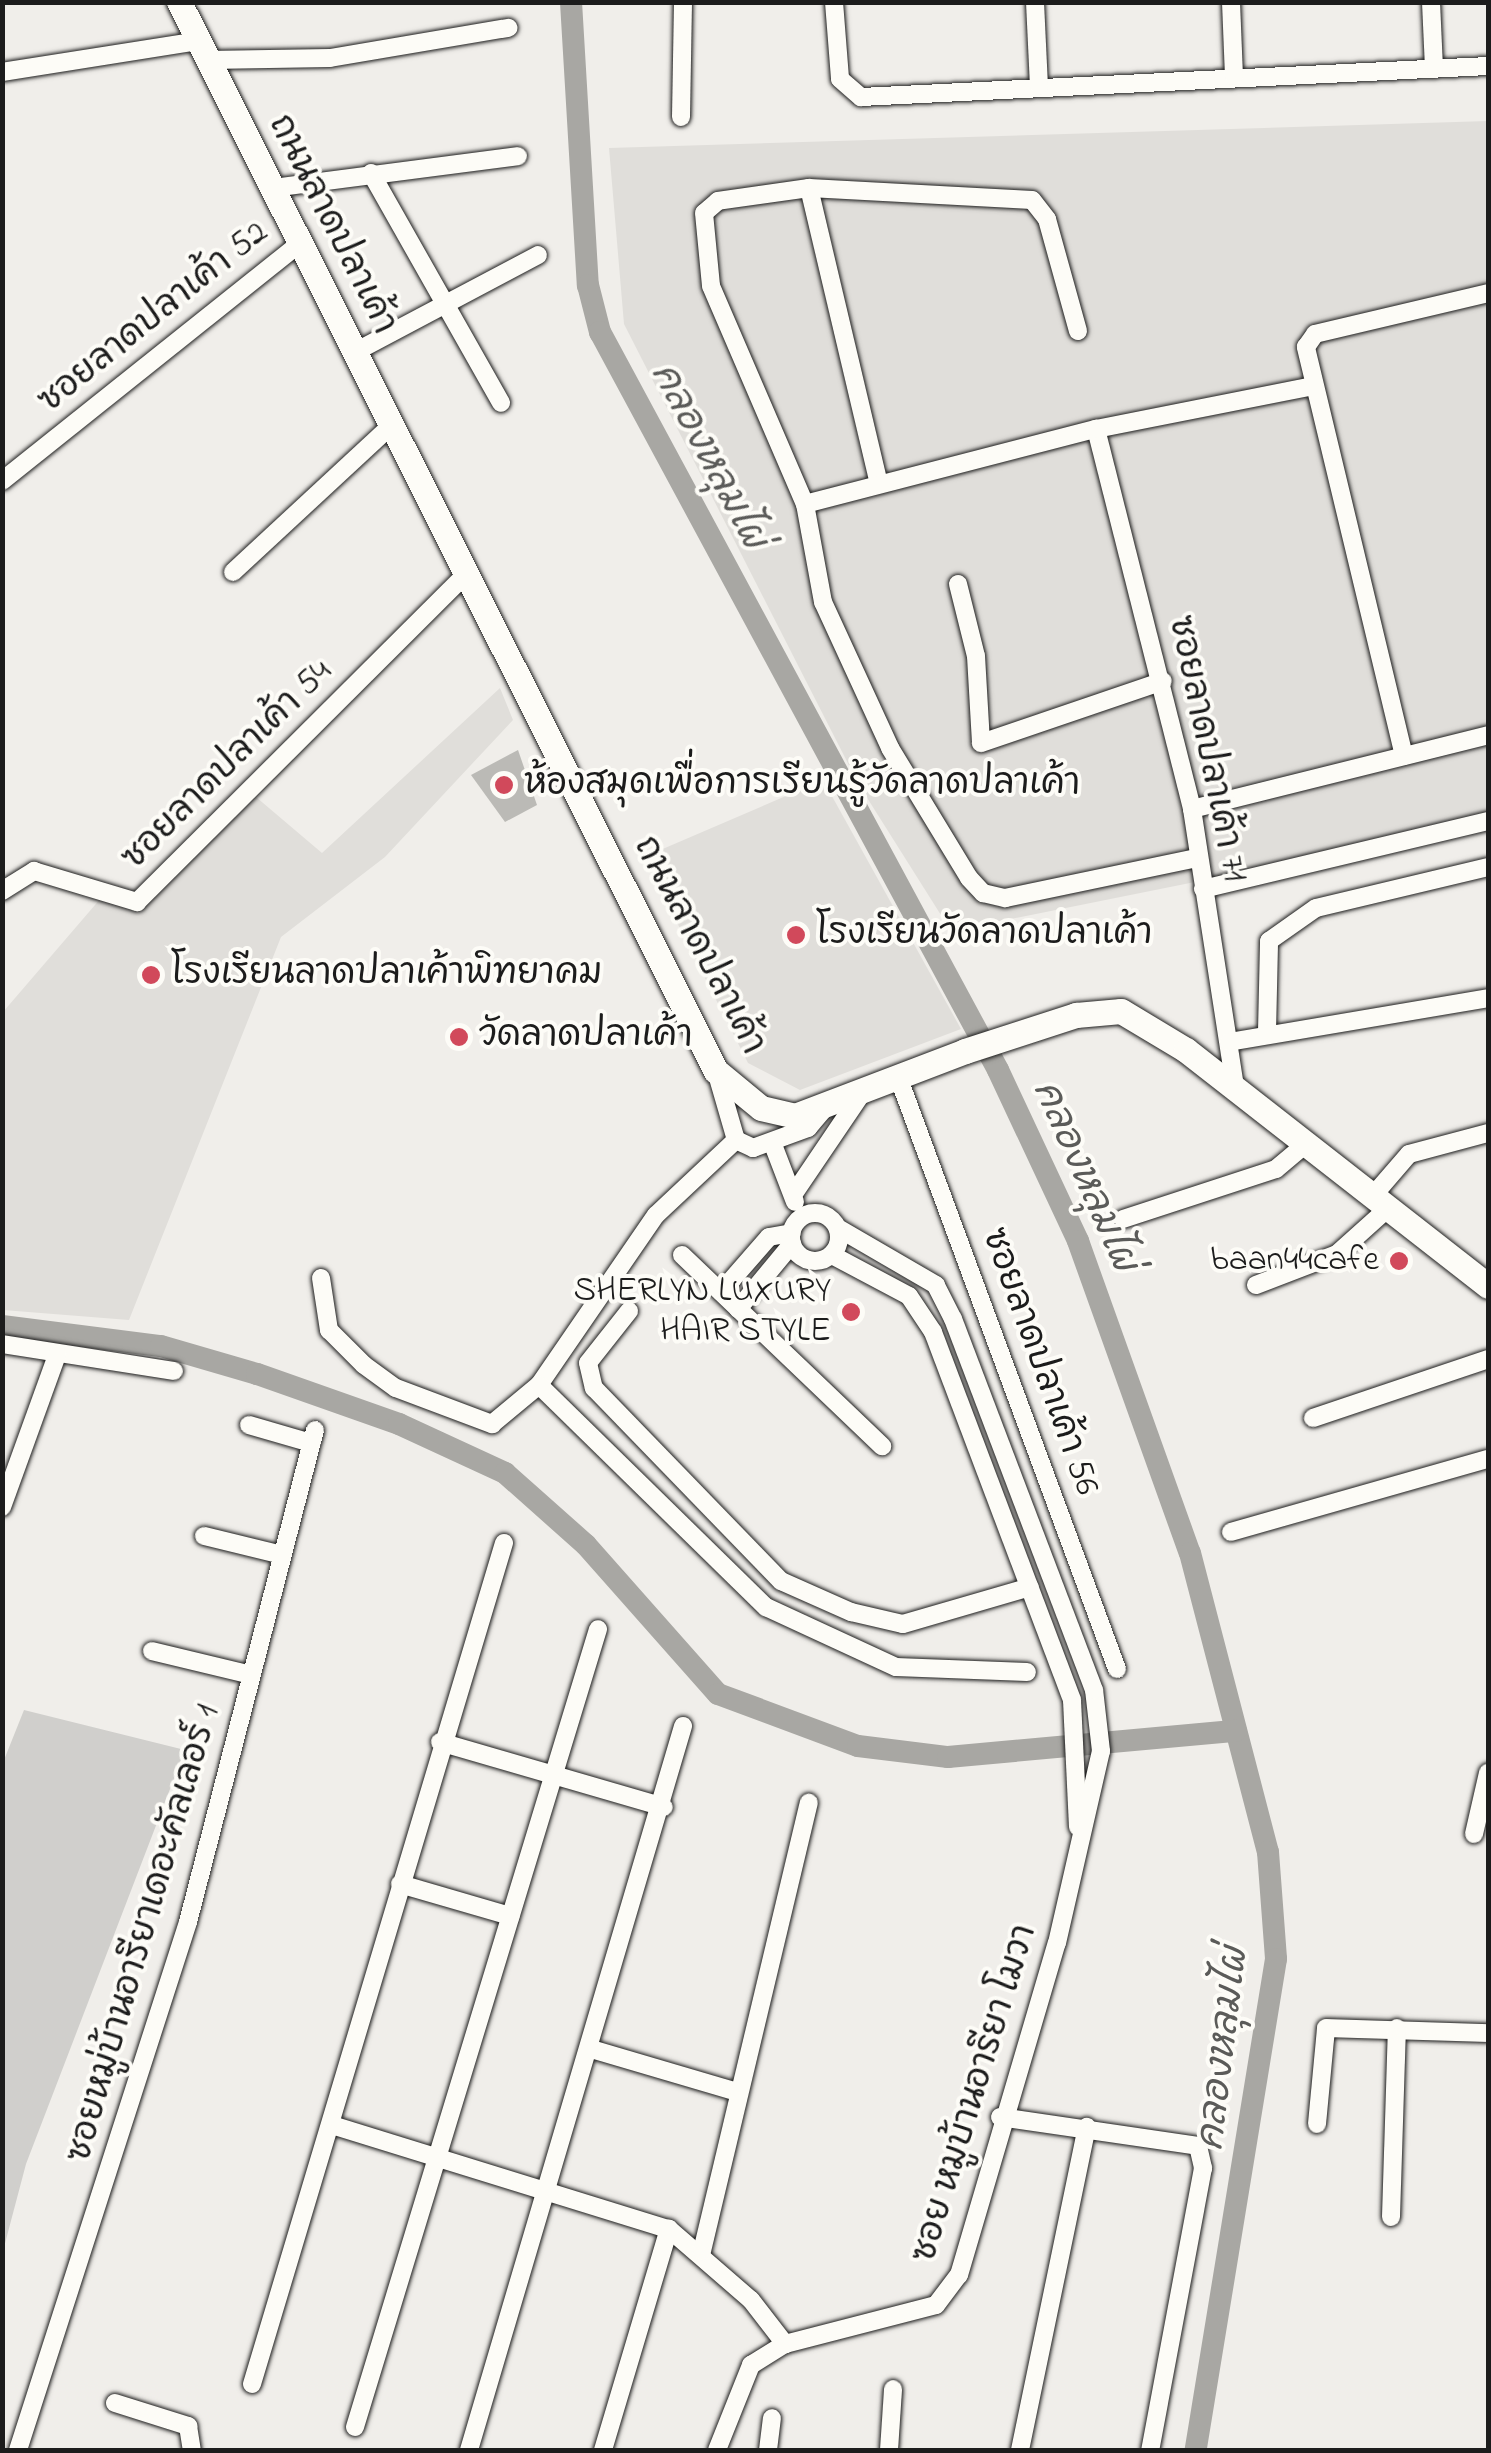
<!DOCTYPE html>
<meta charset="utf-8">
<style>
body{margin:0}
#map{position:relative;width:1491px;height:2453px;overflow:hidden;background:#f0eeea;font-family:"Indie Flower","Playpen Sans Thai",sans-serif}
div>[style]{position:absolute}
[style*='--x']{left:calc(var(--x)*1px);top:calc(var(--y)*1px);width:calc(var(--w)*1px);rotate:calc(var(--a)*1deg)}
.built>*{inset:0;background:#e0deda}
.green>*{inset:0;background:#d0cfcc}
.canal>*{height:22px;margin:-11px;padding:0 11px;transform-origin:11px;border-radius:11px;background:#a8a7a3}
.building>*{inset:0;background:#bbbab6}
.roads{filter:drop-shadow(0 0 2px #1c1c1c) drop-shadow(0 0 2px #1c1c1c)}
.minor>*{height:18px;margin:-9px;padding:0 9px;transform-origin:9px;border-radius:9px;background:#fdfcf7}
.minor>.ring{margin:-9px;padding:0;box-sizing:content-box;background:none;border:18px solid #fdfcf7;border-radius:50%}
.secondary>*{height:25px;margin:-12.5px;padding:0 12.5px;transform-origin:12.5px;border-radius:12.5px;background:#fdfcf7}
.dots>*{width:28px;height:28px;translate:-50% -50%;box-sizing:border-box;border:5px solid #fdfcf7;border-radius:50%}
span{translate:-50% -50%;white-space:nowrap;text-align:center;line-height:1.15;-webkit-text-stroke:8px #fdfcf7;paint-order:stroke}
.street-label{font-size:35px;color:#1c1c1c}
.poi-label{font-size:35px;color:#1c1c1c}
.left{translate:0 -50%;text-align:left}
.right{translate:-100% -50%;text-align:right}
.water-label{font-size:38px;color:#5b5b59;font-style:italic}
.frame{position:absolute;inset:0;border:5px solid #1c1c1c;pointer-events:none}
</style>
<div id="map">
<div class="built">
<i style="clip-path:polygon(1488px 121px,1488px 823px,951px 931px,859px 785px,624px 324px,609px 148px)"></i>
<i style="clip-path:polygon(500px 688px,513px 720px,385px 857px,281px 937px,129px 1320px,3px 1310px,3px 1012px,101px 898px,139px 913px,256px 797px,322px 853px)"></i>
<i style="clip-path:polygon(823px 780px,961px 1029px,800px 1090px,748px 1063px,644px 857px)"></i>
</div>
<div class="green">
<i style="clip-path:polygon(24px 1710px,185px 1750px,26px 2164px,3px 2251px,2px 1765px)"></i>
</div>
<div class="canal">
<i style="--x:571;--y:2;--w:284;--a:86.6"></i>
<i style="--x:588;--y:285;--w:49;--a:75.7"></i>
<i style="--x:600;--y:332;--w:838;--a:61.66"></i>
<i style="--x:998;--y:1070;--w:189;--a:64.9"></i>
<i style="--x:1078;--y:1241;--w:331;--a:70.3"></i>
<i style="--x:1190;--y:1553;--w:309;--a:75.4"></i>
<i style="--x:1268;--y:1852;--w:107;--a:85.7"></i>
<i style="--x:1276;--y:1959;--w:497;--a:99.3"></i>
<i style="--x:2;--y:1326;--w:160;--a:7.2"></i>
<i style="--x:161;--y:1346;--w:100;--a:16.3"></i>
<i style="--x:257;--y:1374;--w:151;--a:19.4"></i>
<i style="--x:399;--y:1424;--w:117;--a:24.8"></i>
<i style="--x:505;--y:1473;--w:108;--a:41.6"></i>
<i style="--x:586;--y:1545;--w:199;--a:48.5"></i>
<i style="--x:718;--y:1694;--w:149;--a:20.4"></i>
<i style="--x:858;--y:1746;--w:91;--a:7"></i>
<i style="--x:948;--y:1757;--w:289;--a:-5.2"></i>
</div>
<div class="building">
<i style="clip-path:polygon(518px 750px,537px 805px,505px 822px,471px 775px)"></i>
</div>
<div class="roads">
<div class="minor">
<i style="--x:834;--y:2;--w:77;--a:85.5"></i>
<i style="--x:840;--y:79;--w:28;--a:41"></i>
<i style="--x:861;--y:97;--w:628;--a:-2.83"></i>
<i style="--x:1035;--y:2;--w:84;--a:87.3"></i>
<i style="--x:1231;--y:2;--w:74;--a:87.7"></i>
<i style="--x:1431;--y:2;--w:67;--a:87.4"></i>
<i style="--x:208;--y:60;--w:122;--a:-0.9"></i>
<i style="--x:330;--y:58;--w:181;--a:-9.6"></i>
<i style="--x:2;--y:72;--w:198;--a:-9"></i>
<i style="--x:681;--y:117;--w:115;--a:-89"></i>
<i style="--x:371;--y:173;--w:264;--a:60.5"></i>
<i style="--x:273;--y:188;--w:247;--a:-7.4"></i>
<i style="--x:809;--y:188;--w:301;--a:76.7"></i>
<i style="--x:1078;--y:331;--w:116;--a:-105.5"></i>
<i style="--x:1047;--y:219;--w:24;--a:-128"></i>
<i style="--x:1032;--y:200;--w:223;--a:-176.9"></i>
<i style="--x:809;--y:188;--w:92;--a:171.9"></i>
<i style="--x:718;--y:201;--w:18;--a:139"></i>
<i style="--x:704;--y:213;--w:73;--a:84.5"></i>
<i style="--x:711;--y:286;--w:237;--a:66.7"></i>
<i style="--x:805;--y:504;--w:100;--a:79.6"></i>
<i style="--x:823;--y:602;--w:161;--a:65.3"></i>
<i style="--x:890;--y:748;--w:152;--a:58.7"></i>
<i style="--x:969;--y:878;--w:21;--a:47"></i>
<i style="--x:983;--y:893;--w:23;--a:13"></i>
<i style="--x:1005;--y:898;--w:196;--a:-11.8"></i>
<i style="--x:355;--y:352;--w:207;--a:-27.9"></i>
<i style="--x:1096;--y:429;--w:392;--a:75.8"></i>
<i style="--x:1192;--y:809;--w:280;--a:81.2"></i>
<i style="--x:2;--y:481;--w:381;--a:-38.6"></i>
<i style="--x:805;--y:504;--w:301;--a:-14.5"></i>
<i style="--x:1096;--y:429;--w:221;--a:-11.2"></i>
<i style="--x:233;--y:572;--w:217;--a:-42.8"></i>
<i style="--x:958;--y:584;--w:74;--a:76"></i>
<i style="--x:976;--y:656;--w:87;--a:86.7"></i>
<i style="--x:981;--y:743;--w:192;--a:-18.8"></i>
<i style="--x:1404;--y:756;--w:421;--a:-103.5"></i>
<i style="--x:1306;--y:347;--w:16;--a:-55"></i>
<i style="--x:1315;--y:334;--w:178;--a:-13.3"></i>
<i style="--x:1192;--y:809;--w:305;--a:-14"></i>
<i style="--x:1203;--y:889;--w:293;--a:-13.4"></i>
<i style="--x:2;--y:891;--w:38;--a:-32"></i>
<i style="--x:34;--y:871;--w:108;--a:16.8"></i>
<i style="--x:137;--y:902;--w:466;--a:-44.9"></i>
<i style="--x:1267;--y:1032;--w:91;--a:-88.7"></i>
<i style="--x:1269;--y:941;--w:57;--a:-35.1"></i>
<i style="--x:1316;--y:908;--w:177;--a:-13.4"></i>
<i style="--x:1229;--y:1042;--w:263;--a:-9.6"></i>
<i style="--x:716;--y:1071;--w:72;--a:73.8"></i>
<i style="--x:736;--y:1140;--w:19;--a:25"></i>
<i style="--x:753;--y:1148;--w:59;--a:-20"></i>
<i style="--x:808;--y:1128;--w:23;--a:-50"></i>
<i style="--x:899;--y:1079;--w:629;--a:69.72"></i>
<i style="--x:772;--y:1142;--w:64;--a:69"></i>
<i style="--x:793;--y:1195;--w:120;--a:-55.9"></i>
<i style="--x:1371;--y:1198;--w:58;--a:-49.2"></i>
<i style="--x:1409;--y:1154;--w:82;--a:-14.9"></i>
<i class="ring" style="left:791px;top:1213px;width:30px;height:30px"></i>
<i style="--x:1123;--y:1219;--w:161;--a:-18.1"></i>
<i style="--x:1276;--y:1169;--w:39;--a:-40"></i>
<i style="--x:682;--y:1255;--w:277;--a:43.7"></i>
<i style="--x:832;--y:1255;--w:87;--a:28"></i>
<i style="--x:909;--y:1296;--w:43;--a:56.3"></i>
<i style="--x:933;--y:1332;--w:393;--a:69.3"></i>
<i style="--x:1072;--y:1700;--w:127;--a:87.3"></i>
<i style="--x:321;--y:1278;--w:53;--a:81.3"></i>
<i style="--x:329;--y:1330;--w:49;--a:45"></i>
<i style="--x:364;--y:1365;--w:39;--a:36"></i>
<i style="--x:396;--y:1388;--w:103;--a:20.6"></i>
<i style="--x:492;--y:1424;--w:61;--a:-39.7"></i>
<i style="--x:539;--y:1385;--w:206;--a:-55.5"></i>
<i style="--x:656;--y:1215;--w:110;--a:-43.2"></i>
<i style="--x:1256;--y:1285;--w:87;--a:-20.9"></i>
<i style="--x:1337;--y:1254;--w:66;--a:-41.9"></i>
<i style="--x:721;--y:1292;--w:73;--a:-48.9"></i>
<i style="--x:769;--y:1237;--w:23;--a:-10"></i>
<i style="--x:738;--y:1309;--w:85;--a:-50.3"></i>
<i style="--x:629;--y:1311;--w:66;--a:128.3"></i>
<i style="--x:588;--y:1363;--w:26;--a:77"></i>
<i style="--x:594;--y:1388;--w:269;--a:45.9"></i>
<i style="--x:781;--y:1581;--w:77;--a:23.9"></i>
<i style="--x:851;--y:1612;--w:53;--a:13"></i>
<i style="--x:903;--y:1624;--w:132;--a:-16.2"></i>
<i style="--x:2;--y:1344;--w:174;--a:8.9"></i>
<i style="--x:539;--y:1385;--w:318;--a:44.4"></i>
<i style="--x:766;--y:1607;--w:143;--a:24.8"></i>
<i style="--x:896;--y:1667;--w:131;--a:2.2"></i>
<i style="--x:1313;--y:1418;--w:185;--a:-18.6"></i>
<i style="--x:249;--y:1425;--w:65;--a:16.2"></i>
<i style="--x:2;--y:1507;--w:162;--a:-70.1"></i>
<i style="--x:1231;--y:1532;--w:267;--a:-15.9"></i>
<i style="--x:204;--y:1536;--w:80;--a:13.7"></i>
<i style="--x:152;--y:1651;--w:102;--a:13.6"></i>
<i style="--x:440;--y:1742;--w:233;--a:16.2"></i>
<i style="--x:1474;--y:1834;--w:63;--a:-77.1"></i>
<i style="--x:400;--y:1884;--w:115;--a:16.2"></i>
<i style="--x:591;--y:2049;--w:152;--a:16.4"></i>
<i style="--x:1000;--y:2117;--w:200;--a:8.3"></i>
<i style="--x:1198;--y:2146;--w:23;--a:77"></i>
<i style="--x:1203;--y:2168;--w:287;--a:100.6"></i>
<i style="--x:1317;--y:2124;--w:96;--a:-84.6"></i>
<i style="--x:1326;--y:2028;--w:162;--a:1.8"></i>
<i style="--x:332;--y:2125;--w:353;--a:17.2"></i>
<i style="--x:669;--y:2229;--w:108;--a:40.9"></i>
<i style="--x:751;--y:2300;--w:56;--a:52.3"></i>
<i style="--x:1391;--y:2217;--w:189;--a:-88.2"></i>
<i style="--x:702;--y:2251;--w:461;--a:-76.6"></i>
<i style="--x:252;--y:2384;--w:878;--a:-73.32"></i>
<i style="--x:115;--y:2403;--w:77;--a:17.5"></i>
<i style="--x:188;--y:2426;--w:24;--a:81"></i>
<i style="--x:355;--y:2427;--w:834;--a:-73.06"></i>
<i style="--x:18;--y:2450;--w:555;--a:-72.15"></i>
<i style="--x:188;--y:1922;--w:508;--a:-75.53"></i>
<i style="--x:469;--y:2450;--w:755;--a:-73.53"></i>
<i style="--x:603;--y:2450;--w:231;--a:-73.4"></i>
<i style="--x:717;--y:2450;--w:92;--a:-68.2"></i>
<i style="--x:751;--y:2365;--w:40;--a:-32"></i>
<i style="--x:785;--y:2344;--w:156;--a:-14.5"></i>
<i style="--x:936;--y:2305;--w:38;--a:-53"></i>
<i style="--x:959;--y:2275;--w:346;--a:-73.6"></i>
<i style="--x:1057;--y:1943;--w:197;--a:-77.1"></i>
<i style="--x:1101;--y:1751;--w:61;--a:-96.5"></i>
<i style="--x:1094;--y:1690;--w:397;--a:-110.8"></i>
<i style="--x:953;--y:1319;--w:38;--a:-117"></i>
<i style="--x:936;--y:1285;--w:113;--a:-149.8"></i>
<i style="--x:768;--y:2450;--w:32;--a:-83"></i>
<i style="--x:889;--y:2450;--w:61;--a:-86.2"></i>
<i style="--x:1020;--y:2450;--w:330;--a:-78.3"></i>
</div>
<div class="secondary">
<i style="--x:179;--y:2;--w:1196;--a:63.33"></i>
<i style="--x:716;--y:1071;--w:58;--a:39.4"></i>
<i style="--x:761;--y:1108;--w:35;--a:13"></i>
<i style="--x:795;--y:1116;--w:182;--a:-20.9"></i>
<i style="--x:965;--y:1051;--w:117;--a:-18"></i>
<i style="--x:1076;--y:1015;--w:45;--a:-5.1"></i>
<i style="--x:1121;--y:1011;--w:76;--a:31"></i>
<i style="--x:1186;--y:1050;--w:383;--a:38"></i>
</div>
</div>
<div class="dots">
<i style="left:504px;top:785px;background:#d1495b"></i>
<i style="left:796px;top:935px;background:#d1495b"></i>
<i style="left:151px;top:975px;background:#d1495b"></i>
<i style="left:459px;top:1037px;background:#d1495b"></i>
<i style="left:1399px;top:1261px;background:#d1495b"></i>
<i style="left:851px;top:1312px;background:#d1495b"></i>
</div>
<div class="street-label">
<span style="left:331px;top:225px;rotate:63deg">ถนนลาดปลาเค้า</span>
<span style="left:154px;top:318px;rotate:-39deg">ซอยลาดปลาเค้า 52</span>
<span style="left:1206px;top:749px;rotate:78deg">ซอยลาดปลาเค้า 71</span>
<span style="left:228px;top:766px;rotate:-45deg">ซอยลาดปลาเค้า 54</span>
<span style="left:698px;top:946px;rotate:62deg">ถนนลาดปลาเค้า</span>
<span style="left:1039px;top:1362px;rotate:70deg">ซอยลาดปลาเค้า 56</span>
<span style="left:145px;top:1934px;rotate:-74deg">ซอยหมู่บ้านอารียาเดอะคัลเลอร์ 1</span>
<span style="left:976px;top:2094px;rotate:-73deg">ซอย หมูบ้านอารียา โมวา</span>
</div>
<div class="poi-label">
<span class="left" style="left:524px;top:785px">ห้องสมุดเพื่อการเรียนรู้วัดลาดปลาเค้า</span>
<span class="left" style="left:816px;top:935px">โรงเรียนวัดลาดปลาเค้า</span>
<span class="left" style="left:171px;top:975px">โรงเรียนลาดปลาเค้าพิทยาคม</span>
<span class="left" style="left:479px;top:1037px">วัดลาดปลาเค้า</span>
<span class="right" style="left:1379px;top:1261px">baan44cafe</span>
<span class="right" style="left:831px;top:1312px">SHERLYN LUXURY<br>HAIR STYLE</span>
</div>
<div class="water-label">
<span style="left:707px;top:457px;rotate:62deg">คลองหลุมไผ่</span>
<span style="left:1083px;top:1177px;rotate:66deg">คลองหลุมไผ่</span>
<span style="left:1225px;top:2049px;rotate:-83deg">คลองหลุมไผ่</span>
</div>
<div class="frame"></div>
</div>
